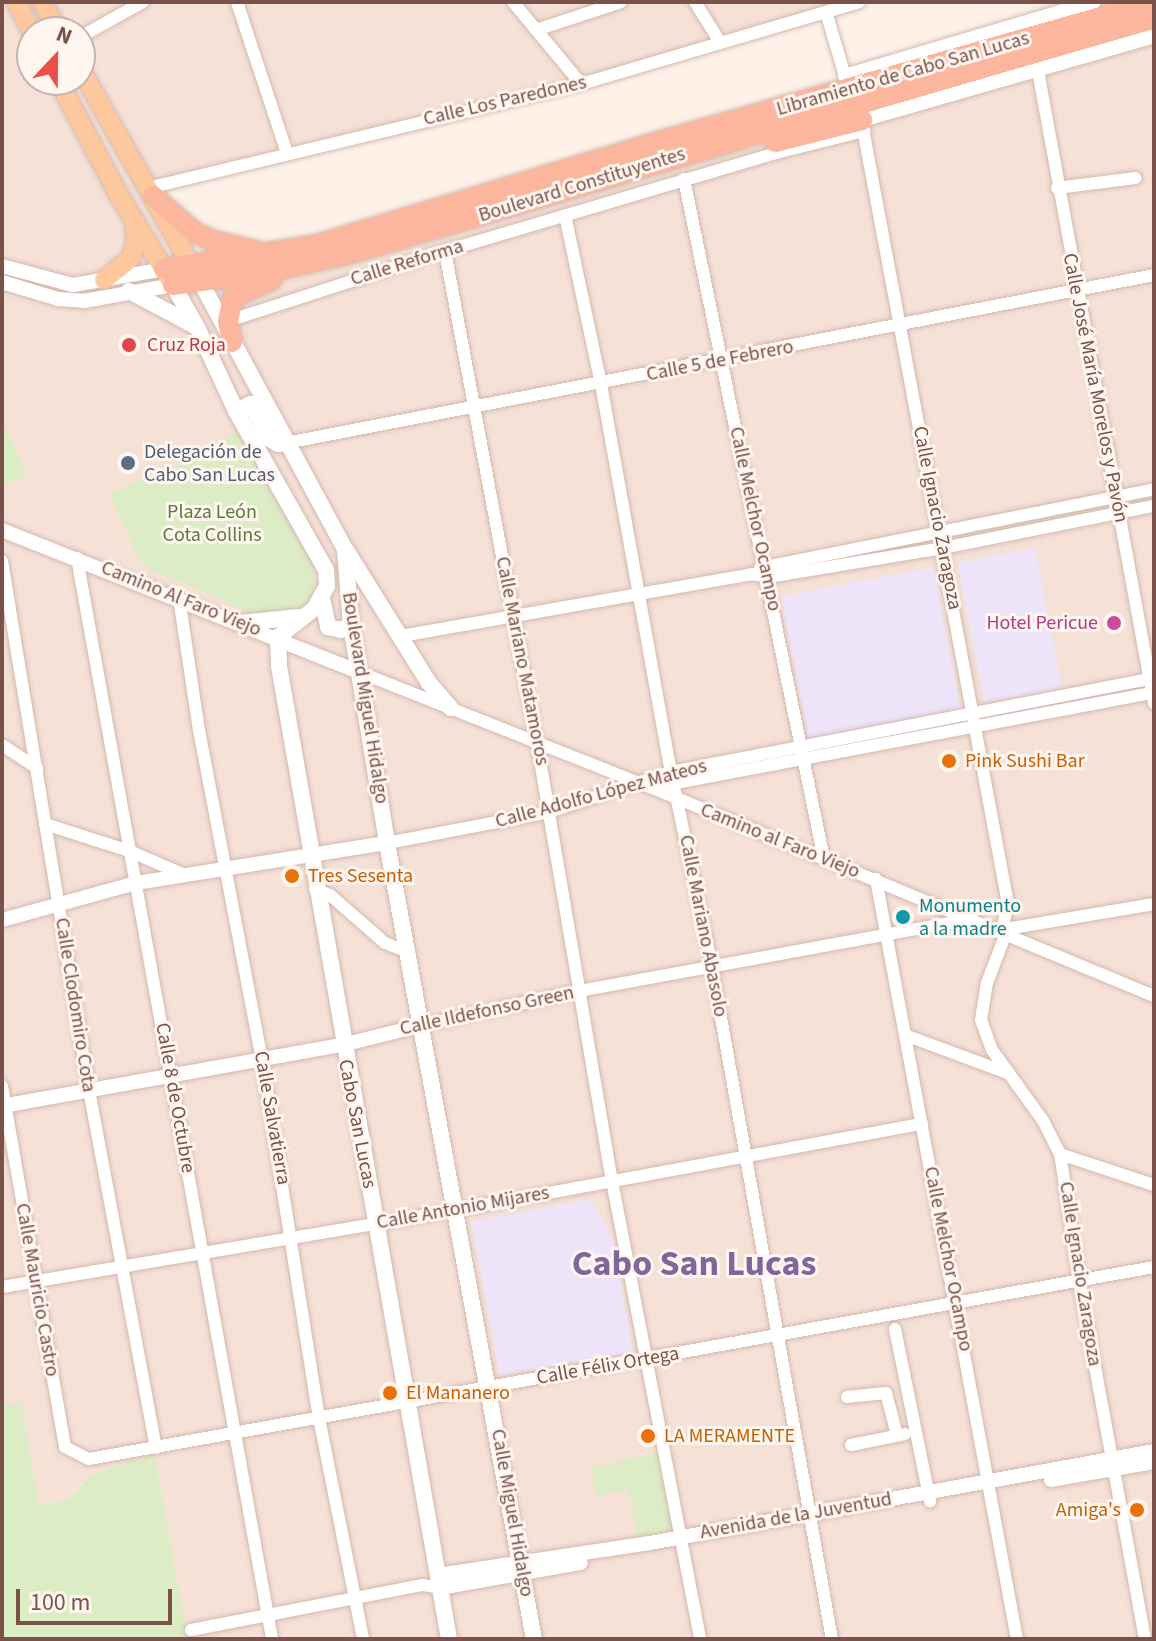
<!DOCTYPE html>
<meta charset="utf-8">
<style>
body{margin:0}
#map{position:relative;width:1156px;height:1641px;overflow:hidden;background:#fdf1e8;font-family:"Source Sans 3",sans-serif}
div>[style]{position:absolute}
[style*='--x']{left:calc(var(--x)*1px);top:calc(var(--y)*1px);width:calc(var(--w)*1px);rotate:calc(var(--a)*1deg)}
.residential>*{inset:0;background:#f5e1d6}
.education>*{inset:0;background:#eee4fa;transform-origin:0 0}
.green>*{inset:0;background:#dcecc5}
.roads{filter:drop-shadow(0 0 2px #d3b9af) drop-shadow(0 0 2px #d3b9af)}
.minor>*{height:12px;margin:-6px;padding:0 6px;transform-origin:6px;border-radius:6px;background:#fff}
.tertiary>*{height:14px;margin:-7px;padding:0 7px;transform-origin:7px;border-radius:7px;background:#fff}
.secondary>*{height:16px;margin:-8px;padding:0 8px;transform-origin:8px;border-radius:8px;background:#fff}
.primary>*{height:18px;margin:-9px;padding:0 9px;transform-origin:9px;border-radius:9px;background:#fec89e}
.trunk>*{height:20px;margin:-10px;padding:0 10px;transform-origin:10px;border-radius:10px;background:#fcb69d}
.dots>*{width:22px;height:22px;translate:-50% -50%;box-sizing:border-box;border:4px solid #fff6ef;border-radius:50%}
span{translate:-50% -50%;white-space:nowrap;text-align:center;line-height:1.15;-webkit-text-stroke:6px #fff6ef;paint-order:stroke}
.street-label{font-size:20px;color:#79524a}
.health-label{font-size:20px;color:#be3a42}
.left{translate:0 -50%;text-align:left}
.service-label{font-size:20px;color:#4e5e75}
.park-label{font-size:20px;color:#5b7a3e}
.hotel-label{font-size:20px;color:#b23c85}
.right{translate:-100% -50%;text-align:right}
.food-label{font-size:20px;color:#c56008}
.culture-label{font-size:20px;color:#0d838f}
.town-label{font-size:36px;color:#80669c;font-weight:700}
.frame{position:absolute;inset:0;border:4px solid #79524a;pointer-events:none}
.north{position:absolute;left:16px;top:16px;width:80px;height:80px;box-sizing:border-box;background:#fff6ef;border:2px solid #c9b4ad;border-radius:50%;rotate:22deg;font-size:22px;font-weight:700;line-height:32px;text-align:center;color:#79524a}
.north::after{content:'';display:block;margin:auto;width:28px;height:36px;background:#ec4e48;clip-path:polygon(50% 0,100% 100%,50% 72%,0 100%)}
.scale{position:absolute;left:16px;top:1589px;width:156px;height:36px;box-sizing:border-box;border:4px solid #79524a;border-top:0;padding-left:10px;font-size:24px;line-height:28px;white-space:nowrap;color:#79524a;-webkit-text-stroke:6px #fff6ef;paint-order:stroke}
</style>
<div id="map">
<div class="residential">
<i style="clip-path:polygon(evenodd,2px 2px,859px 2px,644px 64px,149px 188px,192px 266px,657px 163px,750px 148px,862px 120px,1154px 36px,1154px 1639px,188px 1639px,154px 1453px,101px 1471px,81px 1484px,68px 1500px,39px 1504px,21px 1404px,2px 1406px,2px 2px,32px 32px,80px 32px,80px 80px,32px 80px,32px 32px)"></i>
</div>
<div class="education">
<i style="left:1035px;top:548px;width:143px;height:79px;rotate:79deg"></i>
<i style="left:933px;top:567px;width:145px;height:155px;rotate:79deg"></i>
<i style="clip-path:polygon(591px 1199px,614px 1240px,633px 1352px,500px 1375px,471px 1221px)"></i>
</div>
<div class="green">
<i style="clip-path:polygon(2px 418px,26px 475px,2px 486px)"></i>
<i style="clip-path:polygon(235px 430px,313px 566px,315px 583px,311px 605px,295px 617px,262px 617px,142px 565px,109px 494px,220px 448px)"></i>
<i style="clip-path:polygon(21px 1403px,39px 1504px,68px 1500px,87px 1479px,101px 1471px,154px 1453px,188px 1639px,2px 1639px,2px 1406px)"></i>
<i style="clip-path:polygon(659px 1453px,673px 1531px,637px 1538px,629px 1489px,596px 1496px,591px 1467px)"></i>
</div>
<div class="roads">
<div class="minor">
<i style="--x:237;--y:2;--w:159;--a:71.7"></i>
<i style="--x:513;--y:2;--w:107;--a:50.3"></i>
<i style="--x:695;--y:2;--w:47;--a:58"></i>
<i style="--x:826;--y:12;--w:67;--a:73.5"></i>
<i style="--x:536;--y:30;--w:89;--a:-18.2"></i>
<i style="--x:80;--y:37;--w:72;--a:-29.1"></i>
<i style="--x:1038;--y:71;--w:643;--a:79.6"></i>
<i style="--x:860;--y:113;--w:805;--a:79.4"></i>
<i style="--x:1008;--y:904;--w:28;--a:103"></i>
<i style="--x:684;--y:179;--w:694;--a:78.37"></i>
<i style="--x:148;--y:188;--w:445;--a:-13.5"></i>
<i style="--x:581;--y:84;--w:290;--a:-16.4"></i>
<i style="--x:1057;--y:188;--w:79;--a:-7.3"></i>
<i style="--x:565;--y:215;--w:173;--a:78"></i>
<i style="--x:601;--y:384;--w:394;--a:79.8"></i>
<i style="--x:671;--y:772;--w:199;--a:78.1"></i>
<i style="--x:712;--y:967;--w:683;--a:79.88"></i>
<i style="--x:445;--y:251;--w:501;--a:79.41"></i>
<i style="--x:537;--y:743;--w:444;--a:80.3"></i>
<i style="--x:612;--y:1181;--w:466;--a:79.1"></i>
<i style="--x:228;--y:321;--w:228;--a:-17.9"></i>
<i style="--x:445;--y:251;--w:349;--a:-16.5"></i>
<i style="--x:780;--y:152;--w:87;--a:-14"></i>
<i style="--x:286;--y:443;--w:884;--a:-10.95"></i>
<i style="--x:77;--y:558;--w:1098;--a:79.77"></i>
<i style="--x:2;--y:561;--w:536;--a:80.66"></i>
<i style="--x:89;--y:1090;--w:364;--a:79.4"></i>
<i style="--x:760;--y:568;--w:402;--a:-11.3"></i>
<i style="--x:179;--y:598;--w:134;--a:81.4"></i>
<i style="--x:199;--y:730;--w:335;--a:79.2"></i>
<i style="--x:262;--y:1059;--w:363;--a:81"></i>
<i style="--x:319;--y:1418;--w:225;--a:78.7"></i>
<i style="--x:401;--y:636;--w:355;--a:-10"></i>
<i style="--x:751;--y:574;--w:17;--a:10"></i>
<i style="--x:768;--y:577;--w:177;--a:-9.4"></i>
<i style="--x:943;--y:548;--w:215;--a:-11.3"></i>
<i style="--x:359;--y:672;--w:313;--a:21.6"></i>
<i style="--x:650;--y:787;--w:546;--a:22.52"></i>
<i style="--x:2;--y:745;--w:42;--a:33.3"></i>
<i style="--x:665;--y:785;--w:498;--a:-10.7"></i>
<i style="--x:45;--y:824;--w:91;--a:17.8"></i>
<i style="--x:132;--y:852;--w:55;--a:23.7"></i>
<i style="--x:387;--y:843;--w:165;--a:-10.8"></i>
<i style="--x:549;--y:812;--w:128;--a:-18.2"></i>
<i style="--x:671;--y:772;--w:492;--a:-11"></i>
<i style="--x:876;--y:879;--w:773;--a:79.49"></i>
<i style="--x:315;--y:889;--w:16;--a:22"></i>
<i style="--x:330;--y:895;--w:73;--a:41.1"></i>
<i style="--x:385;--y:943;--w:26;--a:21"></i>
<i style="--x:422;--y:1025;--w:161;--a:-12.2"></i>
<i style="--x:579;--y:991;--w:400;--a:-10.4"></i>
<i style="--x:905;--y:1035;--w:109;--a:20.4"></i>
<i style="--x:2;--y:1086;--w:366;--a:80.1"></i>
<i style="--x:65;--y:1447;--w:27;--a:27"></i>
<i style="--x:89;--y:1459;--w:1082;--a:-10.22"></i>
<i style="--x:1060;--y:1154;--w:99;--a:18.3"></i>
<i style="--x:2;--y:1287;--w:461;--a:-9.6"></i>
<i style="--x:457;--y:1210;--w:473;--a:-10.5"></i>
<i style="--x:895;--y:1329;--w:176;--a:78.5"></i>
<i style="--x:847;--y:1397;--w:39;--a:-6"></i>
<i style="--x:886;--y:1393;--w:43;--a:75.3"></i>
<i style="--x:851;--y:1445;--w:55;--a:-11.5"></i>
<i style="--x:191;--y:1630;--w:236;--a:-11"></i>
<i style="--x:423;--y:1585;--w:17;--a:10"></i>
<i style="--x:1145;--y:1639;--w:366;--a:-100.4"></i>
<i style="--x:1079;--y:1279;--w:126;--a:-98.6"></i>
<i style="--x:1060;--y:1154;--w:36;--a:-117"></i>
<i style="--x:1044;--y:1122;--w:89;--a:-125.8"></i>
<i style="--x:992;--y:1050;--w:32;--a:-110"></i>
<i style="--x:981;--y:1020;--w:37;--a:-81"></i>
<i style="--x:987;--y:983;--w:53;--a:-69.2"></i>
<i style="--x:1006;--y:933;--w:8;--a:-40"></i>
<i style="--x:1012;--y:928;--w:144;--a:-9.6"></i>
</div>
<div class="tertiary">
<i style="--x:845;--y:76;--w:260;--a:-16.6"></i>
<i style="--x:862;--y:120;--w:304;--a:-16"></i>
<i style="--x:2;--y:266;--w:73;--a:15"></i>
<i style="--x:73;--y:285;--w:92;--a:-10"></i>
<i style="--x:2;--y:282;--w:59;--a:16.9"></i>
<i style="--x:58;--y:299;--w:26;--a:4"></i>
<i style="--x:84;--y:301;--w:90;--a:-10.2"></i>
<i style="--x:2;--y:530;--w:384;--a:21.7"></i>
<i style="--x:2;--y:920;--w:139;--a:-15.4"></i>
<i style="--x:136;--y:883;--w:254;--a:-9.1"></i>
<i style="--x:2;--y:1106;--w:345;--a:-10.2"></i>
<i style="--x:342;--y:1045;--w:82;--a:-14"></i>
<i style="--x:1051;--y:1480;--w:105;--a:-9.9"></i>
<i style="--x:438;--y:1575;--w:214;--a:-8.6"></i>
<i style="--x:650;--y:1543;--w:512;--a:-10.34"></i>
<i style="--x:440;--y:1588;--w:143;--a:-10.1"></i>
</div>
<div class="secondary">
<i style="--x:200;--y:281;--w:305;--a:61.6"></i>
<i style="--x:345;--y:549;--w:76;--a:85.5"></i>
<i style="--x:351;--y:625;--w:221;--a:80.6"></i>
<i style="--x:387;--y:843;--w:809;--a:79.54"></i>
<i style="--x:173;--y:285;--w:51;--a:60.4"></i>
<i style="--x:198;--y:329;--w:90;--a:65.1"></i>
<i style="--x:236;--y:411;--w:183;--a:60.5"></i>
<i style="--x:326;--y:570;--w:16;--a:86"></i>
<i style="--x:327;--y:586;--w:25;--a:119"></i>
<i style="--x:315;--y:608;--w:47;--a:141.9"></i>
<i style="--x:278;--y:637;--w:29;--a:88"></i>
<i style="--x:279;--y:666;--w:988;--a:80.09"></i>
<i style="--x:129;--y:291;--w:75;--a:27.9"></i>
<i style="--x:236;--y:411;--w:17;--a:-25"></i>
<i style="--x:251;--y:404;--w:40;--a:62"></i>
<i style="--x:270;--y:439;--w:9;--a:32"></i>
<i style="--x:278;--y:444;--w:8;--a:-7"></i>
<i style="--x:346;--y:550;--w:157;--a:58"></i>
<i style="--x:429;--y:683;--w:33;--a:49"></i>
<i style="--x:322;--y:598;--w:30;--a:78"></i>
<i style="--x:328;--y:627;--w:13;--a:13"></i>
<i style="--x:341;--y:630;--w:11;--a:-27"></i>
<i style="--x:241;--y:623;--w:58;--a:-5.9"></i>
</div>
<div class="primary">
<i style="--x:16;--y:2;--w:34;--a:62"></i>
<i style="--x:42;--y:2;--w:34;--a:60"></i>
<i style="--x:80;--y:68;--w:236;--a:60.6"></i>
<i style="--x:58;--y:80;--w:127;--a:62.2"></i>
<i style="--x:117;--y:192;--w:103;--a:58.9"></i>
<i style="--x:104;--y:280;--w:35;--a:-39"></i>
<i style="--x:131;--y:258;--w:19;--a:-74"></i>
<i style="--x:136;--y:240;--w:18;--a:-96"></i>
</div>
<div class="trunk">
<i style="--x:775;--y:142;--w:90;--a:-14.2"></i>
<i style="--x:153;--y:196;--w:55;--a:41.3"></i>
<i style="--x:194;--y:232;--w:21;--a:25"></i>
<i style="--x:213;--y:241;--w:44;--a:13.1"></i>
<i style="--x:164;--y:269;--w:155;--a:-8.9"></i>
<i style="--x:317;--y:245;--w:349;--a:-16.8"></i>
<i style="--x:651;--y:144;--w:523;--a:-15.76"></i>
<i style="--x:173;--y:285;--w:99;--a:-8.1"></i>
<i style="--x:271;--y:271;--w:82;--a:-12.7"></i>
<i style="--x:351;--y:253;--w:837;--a:-16.31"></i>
<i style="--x:232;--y:342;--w:21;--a:-101"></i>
<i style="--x:228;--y:321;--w:25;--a:-78"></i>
<i style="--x:233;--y:297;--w:42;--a:-24.1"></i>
</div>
</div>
<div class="dots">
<i style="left:129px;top:345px;background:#e0444e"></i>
<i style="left:128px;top:463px;background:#5c6f8a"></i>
<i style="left:1114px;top:623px;background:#d1479c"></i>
<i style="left:949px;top:761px;background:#e8710a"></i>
<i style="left:292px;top:876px;background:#e8710a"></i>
<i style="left:903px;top:917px;background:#0f9aa8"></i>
<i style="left:390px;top:1393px;background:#e8710a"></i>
<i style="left:648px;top:1436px;background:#e8710a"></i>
<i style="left:1137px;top:1510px;background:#e8710a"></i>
</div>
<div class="street-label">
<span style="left:903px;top:74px;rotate:-16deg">Libramiento de Cabo San Lucas</span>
<span style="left:505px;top:101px;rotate:-13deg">Calle Los Paredones</span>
<span style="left:582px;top:185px;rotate:-17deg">Boulevard Constituyentes</span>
<span style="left:407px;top:263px;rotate:-17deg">Calle Reforma</span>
<span style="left:720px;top:361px;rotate:-11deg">Calle 5 de Febrero</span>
<span style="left:1095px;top:388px;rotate:79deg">Calle José María Morelos y Pavón</span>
<span style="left:937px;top:518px;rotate:79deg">Calle Ignacio Zaragoza</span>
<span style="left:755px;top:519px;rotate:78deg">Calle Melchor Ocampo</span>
<span style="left:181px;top:599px;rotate:22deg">Camino Al Faro Viejo</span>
<span style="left:522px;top:661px;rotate:79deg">Calle Mariano Matamoros</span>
<span style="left:365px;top:698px;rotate:81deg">Boulevard Miguel Hidalgo</span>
<span style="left:601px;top:794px;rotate:-15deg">Calle Adolfo López Mateos</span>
<span style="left:780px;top:841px;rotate:22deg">Camino al Faro Viejo</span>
<span style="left:703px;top:926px;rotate:79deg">Calle Mariano Abasolo</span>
<span style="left:75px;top:1005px;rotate:81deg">Calle Clodomiro Cota</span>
<span style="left:487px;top:1011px;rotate:-12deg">Calle Ildefonso Green</span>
<span style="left:175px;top:1098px;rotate:80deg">Calle 8 de Octubre</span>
<span style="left:272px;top:1118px;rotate:80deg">Calle Salvatierra</span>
<span style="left:357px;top:1124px;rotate:79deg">Cabo San Lucas</span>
<span style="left:463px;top:1208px;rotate:-10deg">Calle Antonio Mijares</span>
<span style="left:948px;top:1259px;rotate:79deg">Calle Melchor Ocampo</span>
<span style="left:1080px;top:1274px;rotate:81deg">Calle Ignacio Zaragoza</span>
<span style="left:37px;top:1290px;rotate:80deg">Calle Mauricio Castro</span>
<span style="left:608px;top:1366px;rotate:-10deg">Calle Félix Ortega</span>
<span style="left:512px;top:1513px;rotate:80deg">Calle Miguel Hidalgo</span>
<span style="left:796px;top:1516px;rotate:-10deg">Avenida de la Juventud</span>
</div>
<div class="health-label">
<span class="left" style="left:147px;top:345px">Cruz Roja</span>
</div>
<div class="service-label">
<span class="left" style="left:144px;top:464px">Delegación de<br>Cabo San Lucas</span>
</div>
<div class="park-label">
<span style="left:212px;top:524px">Plaza León<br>Cota Collins</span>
</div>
<div class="hotel-label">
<span class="right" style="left:1098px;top:623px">Hotel Pericue</span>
</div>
<div class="food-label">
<span class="left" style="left:965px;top:761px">Pink Sushi Bar</span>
<span class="left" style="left:308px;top:876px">Tres Sesenta</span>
<span class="left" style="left:406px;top:1393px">El Mananero</span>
<span class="left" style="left:664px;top:1436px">LA MERAMENTE</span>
<span class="right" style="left:1121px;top:1510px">Amiga's</span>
</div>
<div class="culture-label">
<span class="left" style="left:919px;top:918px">Monumento<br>a la madre</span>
</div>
<div class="town-label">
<span style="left:694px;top:1264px">Cabo San Lucas</span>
</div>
<div class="frame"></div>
<div class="north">N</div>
<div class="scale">100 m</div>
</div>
